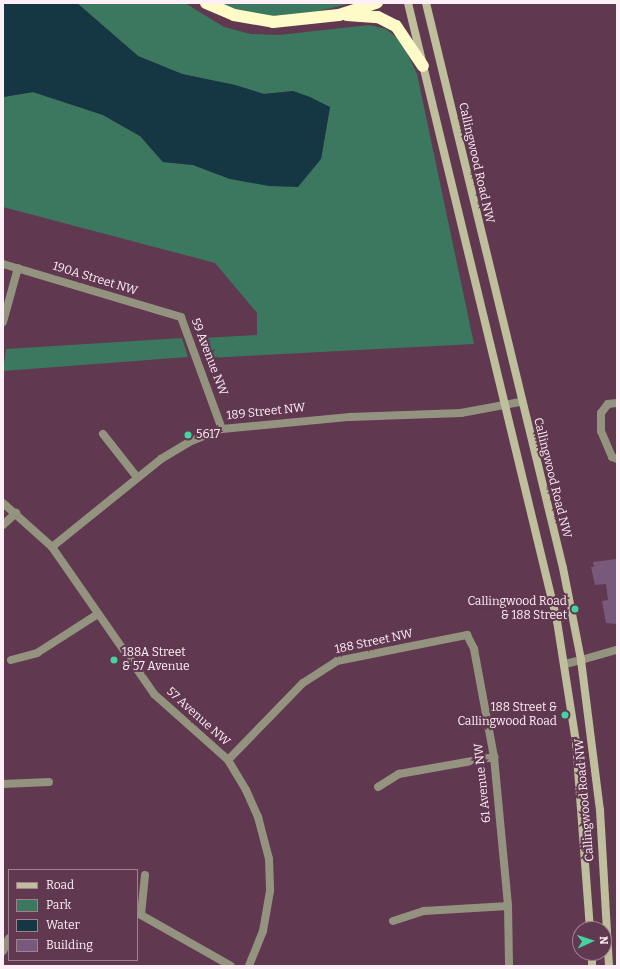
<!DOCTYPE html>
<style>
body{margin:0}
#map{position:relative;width:620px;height:969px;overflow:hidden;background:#60384f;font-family:Bitter,serif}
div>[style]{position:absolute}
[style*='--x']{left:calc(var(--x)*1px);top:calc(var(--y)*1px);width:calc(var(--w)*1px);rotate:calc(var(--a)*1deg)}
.green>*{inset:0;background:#3c775f}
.water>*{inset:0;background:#143743}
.building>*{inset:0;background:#79597b}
.minor>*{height:8px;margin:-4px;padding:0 4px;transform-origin:4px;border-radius:4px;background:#94937f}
.tertiary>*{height:8px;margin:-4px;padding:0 4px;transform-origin:4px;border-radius:4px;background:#94937f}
.secondary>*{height:8px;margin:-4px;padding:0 4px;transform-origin:4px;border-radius:4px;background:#bfbe9d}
.motorway>*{height:12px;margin:-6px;padding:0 6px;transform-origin:6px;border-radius:6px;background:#fefbc8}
.dots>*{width:11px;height:11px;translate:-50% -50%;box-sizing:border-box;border:2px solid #60384f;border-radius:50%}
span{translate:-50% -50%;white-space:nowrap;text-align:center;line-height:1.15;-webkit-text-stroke:4px #60384f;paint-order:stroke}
.street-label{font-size:12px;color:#ffeff7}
.poi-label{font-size:12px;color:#ffeff7}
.left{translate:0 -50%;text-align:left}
.right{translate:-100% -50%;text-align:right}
.frame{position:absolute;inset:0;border:4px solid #ffeff7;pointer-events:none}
.legend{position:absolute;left:8px;top:869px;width:130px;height:92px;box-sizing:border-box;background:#60384f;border:1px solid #a08192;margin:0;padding:5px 7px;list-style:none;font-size:12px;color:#ffeff7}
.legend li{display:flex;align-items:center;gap:8px;height:20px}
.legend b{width:20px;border:1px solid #a08192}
.north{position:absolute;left:572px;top:921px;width:40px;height:40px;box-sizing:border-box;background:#60384f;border:1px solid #a08192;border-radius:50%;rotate:87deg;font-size:11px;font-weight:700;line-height:16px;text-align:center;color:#ffeff7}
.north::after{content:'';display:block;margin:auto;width:14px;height:18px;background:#43d4a0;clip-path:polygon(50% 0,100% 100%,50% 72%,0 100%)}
</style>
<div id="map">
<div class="green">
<i style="clip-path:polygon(77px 3px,185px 3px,224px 27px,251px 34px,279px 35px,369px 25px,386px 29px,402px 42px,417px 74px,474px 344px,209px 358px,202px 338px,257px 335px,257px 313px,215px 263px,3px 207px,3px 97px,33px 92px,103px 115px,140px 136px,163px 162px,193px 165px,230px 179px,321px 159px,330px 107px,293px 91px,264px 94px,235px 85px,182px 74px,138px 56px)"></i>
<i style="clip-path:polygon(218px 3px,352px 3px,307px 14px,274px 16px,241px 13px)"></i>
<i style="clip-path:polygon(182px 338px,188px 357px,3px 371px,6px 349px)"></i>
</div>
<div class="water">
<i style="clip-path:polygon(3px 3px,77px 3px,138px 56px,182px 74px,235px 85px,264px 94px,293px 91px,310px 97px,330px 107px,321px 159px,298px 187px,269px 186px,230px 179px,193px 165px,163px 162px,140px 136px,103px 115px,33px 92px,3px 97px)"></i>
</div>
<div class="building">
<i style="clip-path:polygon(617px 559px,617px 624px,606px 623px,602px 601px,608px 600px,606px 584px,595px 585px,591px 567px,594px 567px,593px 562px)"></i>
</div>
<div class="minor">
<i style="--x:3;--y:264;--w:186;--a:16.6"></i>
<i style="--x:181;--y:317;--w:119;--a:69.9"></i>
<i style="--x:3;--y:322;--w:56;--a:-74.5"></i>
<i style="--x:617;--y:403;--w:9;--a:174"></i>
<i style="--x:608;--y:404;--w:11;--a:128"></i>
<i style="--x:601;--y:413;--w:18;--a:90"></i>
<i style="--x:601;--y:431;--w:28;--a:67"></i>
<i style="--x:612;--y:457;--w:5;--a:22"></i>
<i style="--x:103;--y:434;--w:55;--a:51.7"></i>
<i style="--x:3;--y:525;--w:18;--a:-43"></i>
<i style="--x:11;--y:660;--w:27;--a:-15"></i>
<i style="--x:37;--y:653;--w:72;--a:-32.6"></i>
<i style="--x:565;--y:664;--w:16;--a:-14"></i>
<i style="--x:228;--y:760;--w:107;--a:-45.8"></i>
<i style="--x:303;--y:683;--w:40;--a:-32.9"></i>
<i style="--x:337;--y:661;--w:133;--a:-11.3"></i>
<i style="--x:467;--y:635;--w:16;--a:63"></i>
<i style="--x:474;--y:649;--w:110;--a:79.5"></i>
<i style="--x:494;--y:757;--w:150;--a:84.6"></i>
<i style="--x:508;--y:906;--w:60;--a:89"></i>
<i style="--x:3;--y:784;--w:46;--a:-2.5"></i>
<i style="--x:378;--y:787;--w:25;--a:-32"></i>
<i style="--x:399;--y:774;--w:97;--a:-10.1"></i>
<i style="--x:145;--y:875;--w:40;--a:95.7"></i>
<i style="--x:141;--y:915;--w:103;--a:29.5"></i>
<i style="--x:393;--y:921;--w:33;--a:-18"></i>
<i style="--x:424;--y:911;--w:84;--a:-3.4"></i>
<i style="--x:3;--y:951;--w:14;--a:-65"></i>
</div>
<div class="tertiary">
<i style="--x:3;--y:503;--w:66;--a:41.9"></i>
<i style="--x:52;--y:547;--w:179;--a:55.2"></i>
<i style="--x:154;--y:694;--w:99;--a:41.7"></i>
<i style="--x:228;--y:760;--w:35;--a:59"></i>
<i style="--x:246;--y:790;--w:30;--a:66"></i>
<i style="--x:258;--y:817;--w:43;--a:75.3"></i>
<i style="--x:269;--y:859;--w:32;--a:88"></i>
<i style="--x:270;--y:891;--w:41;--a:99.9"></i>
<i style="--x:263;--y:931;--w:38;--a:112"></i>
<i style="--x:52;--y:547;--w:140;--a:-38.9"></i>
<i style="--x:161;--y:459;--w:33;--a:-31"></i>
<i style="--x:189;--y:442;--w:35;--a:-22"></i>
<i style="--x:222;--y:429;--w:129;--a:-5.4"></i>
<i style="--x:350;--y:417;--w:111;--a:-2.1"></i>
<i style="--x:461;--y:413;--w:60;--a:-10.6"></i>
<i style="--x:581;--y:660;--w:37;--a:-16"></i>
</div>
<div class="secondary">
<i style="--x:408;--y:3;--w:636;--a:76.44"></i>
<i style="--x:557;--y:621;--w:123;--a:81.1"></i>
<i style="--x:576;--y:743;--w:187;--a:85.7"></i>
<i style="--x:426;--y:3;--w:581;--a:76.37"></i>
<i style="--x:563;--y:568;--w:94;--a:78.9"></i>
<i style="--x:581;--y:660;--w:151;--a:82.8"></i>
<i style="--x:600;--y:810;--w:156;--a:86.7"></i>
<i style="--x:592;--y:953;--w:13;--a:90"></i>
</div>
<div class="motorway">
<i style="--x:206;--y:3;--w:30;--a:23"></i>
<i style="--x:234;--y:15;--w:40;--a:10"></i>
<i style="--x:273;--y:22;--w:66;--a:-6.1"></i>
<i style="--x:339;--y:15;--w:40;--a:-18"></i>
<i style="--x:347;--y:15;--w:31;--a:4"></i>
<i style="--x:378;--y:17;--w:20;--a:27"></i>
<i style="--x:396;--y:26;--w:48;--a:56"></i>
</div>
<div class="dots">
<i style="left:188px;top:435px;background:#43d4a0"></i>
<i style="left:575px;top:609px;background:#43d4a0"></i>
<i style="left:114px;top:660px;background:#43d4a0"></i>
<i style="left:565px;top:715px;background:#43d4a0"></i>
</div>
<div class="street-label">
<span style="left:476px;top:163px;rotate:77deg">Callingwood Road NW</span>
<span style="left:95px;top:279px;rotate:17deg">190A Street NW</span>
<span style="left:209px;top:357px;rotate:69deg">59 Avenue NW</span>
<span style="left:266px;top:412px;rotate:-6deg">189 Street NW</span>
<span style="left:552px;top:478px;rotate:76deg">Callingwood Road NW</span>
<span style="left:374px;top:642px;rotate:-12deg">188 Street NW</span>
<span style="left:198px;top:717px;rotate:42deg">57 Avenue NW</span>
<span style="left:483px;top:783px;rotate:-96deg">61 Avenue NW</span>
<span style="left:585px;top:800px;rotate:-95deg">Callingwood Road NW</span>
</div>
<div class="poi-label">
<span class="left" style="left:196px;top:435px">5617</span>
<span class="right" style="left:567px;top:609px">Callingwood Road<br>&amp; 188 Street</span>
<span class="left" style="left:122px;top:660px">188A Street<br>&amp; 57 Avenue</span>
<span class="right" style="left:557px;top:715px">188 Street &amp;<br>Callingwood Road</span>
</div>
<div class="frame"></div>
<ul class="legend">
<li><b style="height:5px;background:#bfbe9d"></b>Road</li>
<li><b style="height:11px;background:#3c775f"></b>Park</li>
<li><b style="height:11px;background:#143743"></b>Water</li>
<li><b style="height:11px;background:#79597b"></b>Building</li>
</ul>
<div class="north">N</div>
</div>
